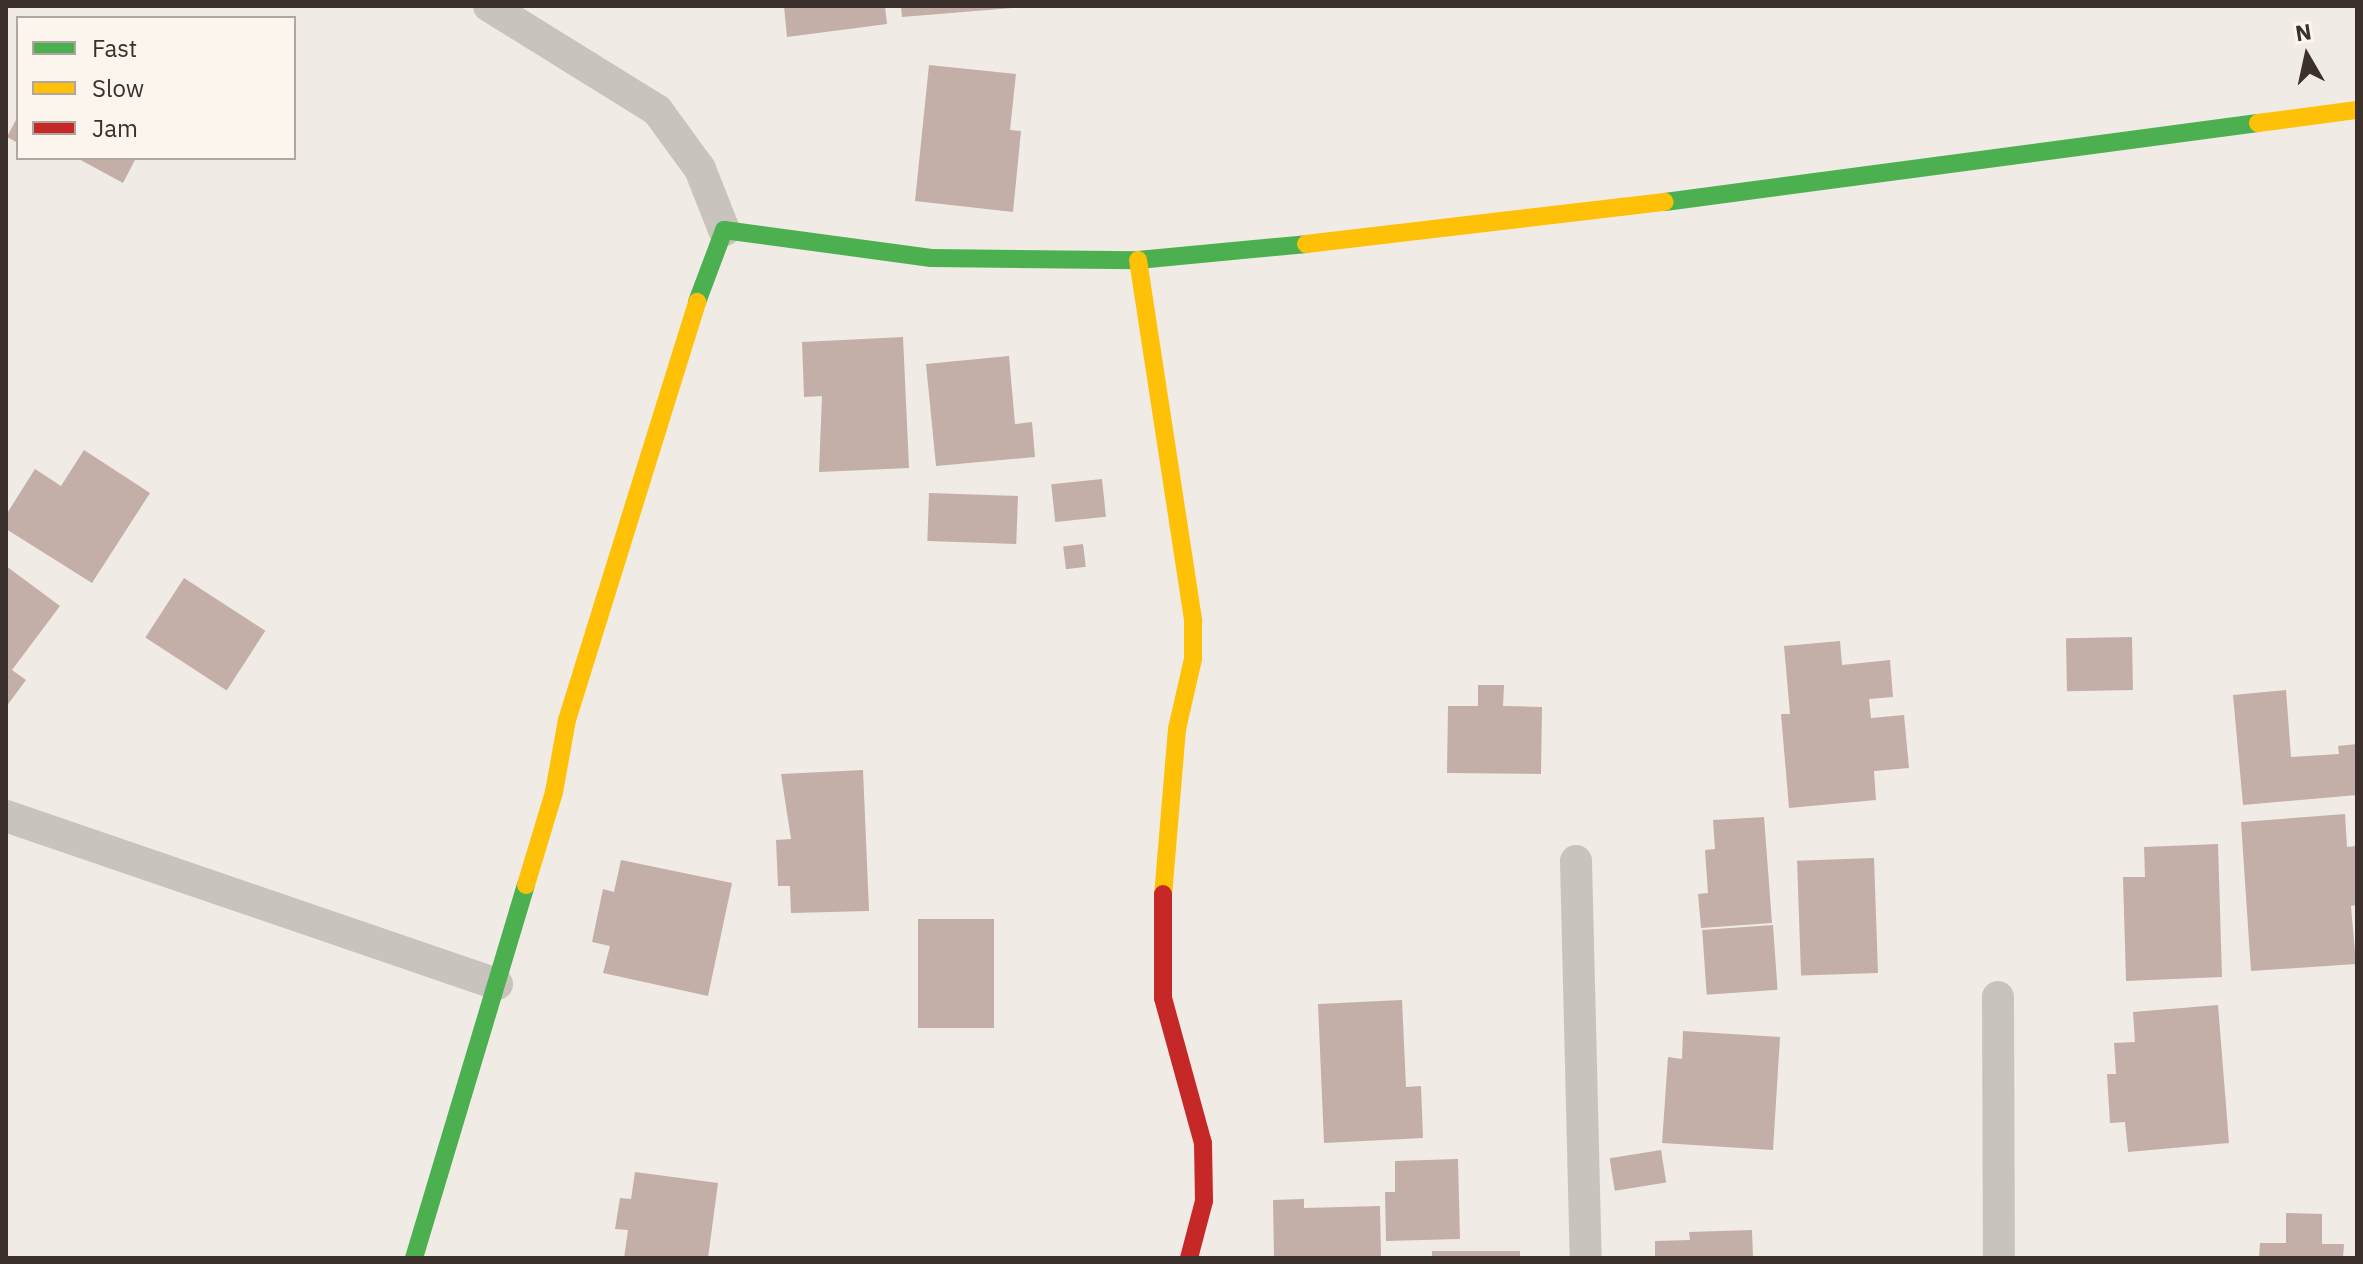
<!DOCTYPE html>
<style>
body{margin:0}
#map{position:relative;width:2363px;height:1264px;overflow:hidden;background:#f0ebe5;font-family:"IBM Plex Sans",sans-serif}
div>[style]{position:absolute}
[style*='--x']{left:calc(var(--x)*1px);top:calc(var(--y)*1px);width:calc(var(--w)*1px);rotate:calc(var(--a)*1deg)}
.building>*{inset:0;background:#c3afa7;transform-origin:0 0}
.street>*{height:32px;margin:-16px;padding:0 16px;transform-origin:16px;border-radius:16px;background:#c9c3be}
.fast>*{height:18px;margin:-9px;padding:0 9px;transform-origin:9px;border-radius:9px;background:#4caf50}
.slow>*{height:18px;margin:-9px;padding:0 9px;transform-origin:9px;border-radius:9px;background:#ffc107}
.jam>*{height:18px;margin:-9px;padding:0 9px;transform-origin:9px;border-radius:9px;background:#c62828}
span{translate:-50% -50%;white-space:nowrap;text-align:center;line-height:1.15;-webkit-text-stroke:7px #fbf5ee;paint-order:stroke}
.frame{position:absolute;inset:0;border:8px solid #3b302b;pointer-events:none}
.legend{position:absolute;left:16px;top:16px;width:280px;height:144px;box-sizing:border-box;background:#fbf5ee;border:2px solid #aea6a0;margin:0;padding:10px 14px;list-style:none;font-size:24px;color:#3b302b}
.legend li{display:flex;align-items:center;gap:16px;height:40px}
.legend b{width:40px;border:2px solid #aea6a0}
.north{position:absolute;left:2267px;top:16px;width:80px;height:80px;-webkit-text-stroke:6px #fbf5ee;paint-order:stroke;rotate:351deg;font-size:22px;font-weight:700;line-height:32px;text-align:center;color:#3b302b}
.north::after{content:'';display:block;margin:auto;width:28px;height:36px;background:#3b302b;clip-path:polygon(50% 0,100% 100%,50% 72%,0 100%)}
</style>
<div id="map">
<div class="building">
<i style="clip-path:polygon(784px 6px,885px 6px,887px 24px,787px 37px)"></i>
<i style="clip-path:polygon(901px 6px,1012px 6px,1012px 8px,902px 17px)"></i>
<i style="clip-path:polygon(929px 65px,1016px 74px,1010px 130px,1021px 131px,1013px 212px,915px 201px)"></i>
<i style="clip-path:polygon(18px 116px,18px 143px,7px 137px)"></i>
<i style="clip-path:polygon(77px 158px,136px 158px,123px 183px)"></i>
<i style="clip-path:polygon(903px 337px,909px 468px,819px 472px,822px 396px,804px 397px,802px 342px)"></i>
<i style="clip-path:polygon(1009px 356px,1015px 424px,1032px 422px,1035px 457px,936px 466px,926px 364px)"></i>
<i style="clip-path:polygon(84px 450px,150px 493px,92px 583px,6px 529px,6px 515px,35px 469px,61px 486px)"></i>
<i style="left:1102px;top:479px;width:38px;height:51px;rotate:84deg"></i>
<i style="left:929px;top:493px;width:89px;height:48px;rotate:2deg"></i>
<i style="left:1083px;top:544px;width:23px;height:20px;rotate:83deg"></i>
<i style="clip-path:polygon(6px 566px,60px 606px,12px 670px,26px 680px,6px 707px)"></i>
<i style="left:184px;top:578px;width:97px;height:71px;rotate:33deg"></i>
<i style="left:2132px;top:637px;width:53px;height:66px;rotate:89deg"></i>
<i style="clip-path:polygon(1840px 641px,1842px 665px,1890px 660px,1893px 697px,1869px 699px,1871px 718px,1904px 715px,1909px 768px,1874px 771px,1876px 800px,1789px 808px,1781px 714px,1790px 714px,1784px 646px)"></i>
<i style="clip-path:polygon(1478px 685px,1504px 685px,1503px 706px,1542px 707px,1541px 774px,1447px 773px,1448px 706px,1478px 706px)"></i>
<i style="clip-path:polygon(2286px 690px,2291px 757px,2339px 754px,2338px 746px,2357px 744px,2357px 795px,2243px 805px,2233px 695px)"></i>
<i style="clip-path:polygon(863px 770px,869px 911px,791px 913px,790px 886px,778px 886px,776px 840px,791px 839px,781px 774px)"></i>
<i style="clip-path:polygon(2345px 814px,2347px 847px,2356px 846px,2357px 905px,2351px 906px,2356px 964px,2251px 971px,2241px 822px)"></i>
<i style="clip-path:polygon(1764px 817px,1772px 923px,1701px 928px,1698px 894px,1708px 893px,1705px 850px,1715px 849px,1713px 820px)"></i>
<i style="clip-path:polygon(2218px 844px,2222px 977px,2126px 981px,2123px 877px,2145px 877px,2144px 847px)"></i>
<i style="left:1874px;top:858px;width:115px;height:77px;rotate:88deg"></i>
<i style="clip-path:polygon(621px 860px,732px 883px,708px 996px,603px 973px,610px 946px,592px 942px,603px 889px,614px 892px)"></i>
<i style="left:918px;top:919px;width:76px;height:109px"></i>
<i style="left:1773px;top:925px;width:65px;height:71px;rotate:86deg"></i>
<i style="clip-path:polygon(1402px 1000px,1406px 1087px,1421px 1086px,1423px 1138px,1324px 1143px,1318px 1004px)"></i>
<i style="clip-path:polygon(2218px 1005px,2229px 1143px,2128px 1152px,2125px 1122px,2110px 1123px,2107px 1074px,2116px 1074px,2114px 1043px,2135px 1042px,2133px 1012px)"></i>
<i style="clip-path:polygon(1683px 1031px,1780px 1037px,1773px 1150px,1662px 1143px,1668px 1057px,1682px 1059px)"></i>
<i style="left:1661px;top:1150px;width:33px;height:52px;rotate:81deg"></i>
<i style="clip-path:polygon(1458px 1159px,1460px 1239px,1386px 1241px,1385px 1192px,1395px 1192px,1395px 1161px)"></i>
<i style="clip-path:polygon(635px 1172px,718px 1183px,708px 1258px,624px 1258px,628px 1230px,615px 1229px,620px 1198px,631px 1199px)"></i>
<i style="clip-path:polygon(1304px 1199px,1304px 1208px,1380px 1206px,1381px 1256px,1274px 1258px,1273px 1200px)"></i>
<i style="clip-path:polygon(2286px 1213px,2322px 1214px,2322px 1244px,2344px 1244px,2343px 1258px,2259px 1258px,2260px 1243px,2286px 1243px)"></i>
<i style="clip-path:polygon(1752px 1230px,1753px 1258px,1655px 1258px,1655px 1241px,1690px 1240px,1689px 1232px)"></i>
<i style="left:1432px;top:1251px;width:88px;height:7px"></i>
</div>
<div class="street">
<i style="--x:489;--y:6;--w:198;--a:31.8"></i>
<i style="--x:657;--y:110;--w:73;--a:53.9"></i>
<i style="--x:700;--y:169;--w:66;--a:68.5"></i>
<i style="--x:6;--y:816;--w:519;--a:18.89"></i>
<i style="--x:1576;--y:861;--w:397;--a:88.6"></i>
<i style="--x:1998;--y:997;--w:261;--a:89.8"></i>
</div>
<div class="fast">
<i style="--x:1665;--y:202;--w:598;--a:-7.59"></i>
<i style="--x:697;--y:302;--w:77;--a:-69.4"></i>
<i style="--x:724;--y:230;--w:209;--a:7.7"></i>
<i style="--x:931;--y:258;--w:207;--a:0.6"></i>
<i style="--x:1138;--y:260;--w:169;--a:-5.4"></i>
<i style="--x:414;--y:1258;--w:389;--a:-73.3"></i>
</div>
<div class="slow">
<i style="--x:2258;--y:123;--w:100;--a:-7.5"></i>
<i style="--x:1306;--y:244;--w:361;--a:-6.7"></i>
<i style="--x:1138;--y:260;--w:365;--a:81.3"></i>
<i style="--x:1193;--y:621;--w:38;--a:90"></i>
<i style="--x:1193;--y:659;--w:72;--a:102.9"></i>
<i style="--x:1177;--y:729;--w:166;--a:94.8"></i>
<i style="--x:526;--y:885;--w:97;--a:-73.2"></i>
<i style="--x:554;--y:792;--w:73;--a:-79.8"></i>
<i style="--x:567;--y:720;--w:438;--a:-72.7"></i>
</div>
<div class="jam">
<i style="--x:1163;--y:894;--w:104;--a:90"></i>
<i style="--x:1163;--y:998;--w:150;--a:74.6"></i>
<i style="--x:1203;--y:1143;--w:58;--a:89"></i>
<i style="--x:1204;--y:1201;--w:59;--a:104.7"></i>
</div>
<div class="frame"></div>
<ul class="legend">
<li><b style="height:10px;background:#4caf50"></b>Fast</li>
<li><b style="height:10px;background:#ffc107"></b>Slow</li>
<li><b style="height:10px;background:#c62828"></b>Jam</li>
</ul>
<div class="north">N</div>
</div>
